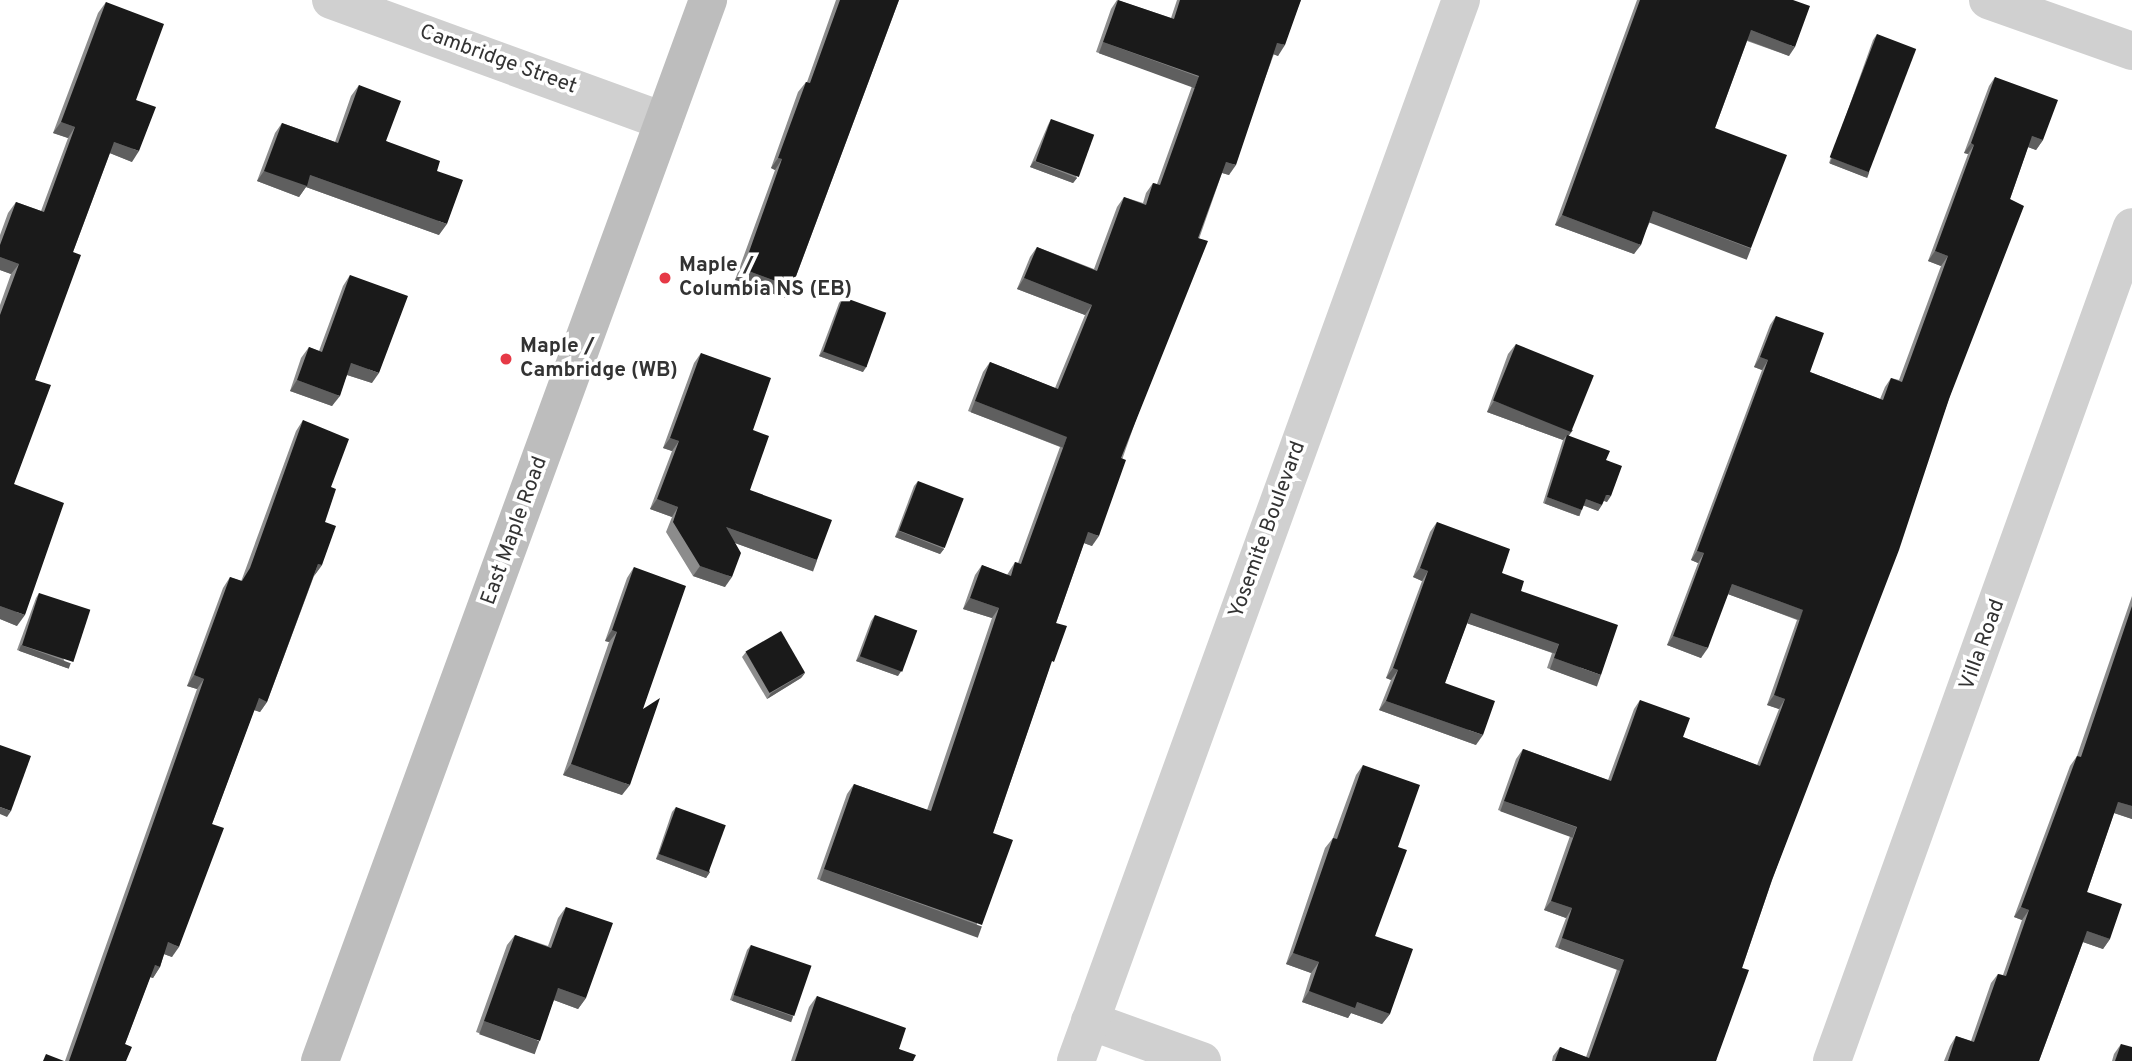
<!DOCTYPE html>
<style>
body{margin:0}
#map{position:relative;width:2132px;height:1061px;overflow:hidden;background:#fff;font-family:Overpass,sans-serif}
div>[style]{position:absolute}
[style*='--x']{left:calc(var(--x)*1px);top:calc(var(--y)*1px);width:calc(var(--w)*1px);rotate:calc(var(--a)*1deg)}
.minor>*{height:38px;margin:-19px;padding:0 19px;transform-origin:19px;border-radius:19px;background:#d0d0d0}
.secondary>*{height:38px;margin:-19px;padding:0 19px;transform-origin:19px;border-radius:19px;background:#bdbdbd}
.wall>*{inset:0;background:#8c8c8c}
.shaded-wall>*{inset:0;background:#5f5f5f;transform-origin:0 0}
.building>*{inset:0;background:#1a1a1a;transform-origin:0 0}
.dots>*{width:19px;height:19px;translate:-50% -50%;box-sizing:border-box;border:4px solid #fff;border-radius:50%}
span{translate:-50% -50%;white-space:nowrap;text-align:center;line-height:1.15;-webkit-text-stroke:7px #fff;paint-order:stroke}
.street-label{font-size:21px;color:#333}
.poi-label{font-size:21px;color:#333;font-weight:700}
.left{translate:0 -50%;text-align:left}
</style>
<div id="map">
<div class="minor">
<i style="--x:331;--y:0;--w:354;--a:20"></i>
<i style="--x:1988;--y:0;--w:153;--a:19.5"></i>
<i style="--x:1090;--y:1021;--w:119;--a:19.7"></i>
<i style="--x:1076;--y:1061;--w:1129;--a:-70.06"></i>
<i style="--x:1832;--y:1061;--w:886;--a:-70.22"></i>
</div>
<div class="secondary">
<i style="--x:320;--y:1061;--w:1130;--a:-69.91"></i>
</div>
<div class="wall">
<i style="clip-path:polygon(836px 0,899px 0,792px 287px,785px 298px,735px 280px,775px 170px,771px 168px,798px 92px,806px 82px,807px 82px)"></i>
<i style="clip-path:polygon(1117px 0,1171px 18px,1177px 0,1301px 0,1278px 56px,1274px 54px,1229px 175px,1222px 173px,1092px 546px,1084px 543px,1056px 623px,1049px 669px,993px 833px,975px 935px,817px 879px,847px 794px,854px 784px,927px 810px,992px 618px,963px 609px,975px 575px,982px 565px,1007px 575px,1015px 562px,1018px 563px,1060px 447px,968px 411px,983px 372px,990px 362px,1055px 388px,1085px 315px,1017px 289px,1030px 257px,1037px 247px,1094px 269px,1117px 207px,1124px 197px,1143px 203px,1146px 193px,1153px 183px,1157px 184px,1192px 86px,1096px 52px,1111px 9px)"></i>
<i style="clip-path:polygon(1637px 0,1793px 0,1789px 56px,1747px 41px,1715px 128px,1751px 248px,1744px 257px,1650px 222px,1634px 254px,1555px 225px)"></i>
<i style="clip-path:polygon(106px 2px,136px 100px,132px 162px,110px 153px,73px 252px,35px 380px,14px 484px,17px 626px,0 619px,0 305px,11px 274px,0 270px,0 235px,8px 213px,16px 202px,41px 211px,68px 138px,53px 133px,98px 13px)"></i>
<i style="clip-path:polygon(1877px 34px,1869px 172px,1865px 177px,1829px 163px,1873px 40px)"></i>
<i style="clip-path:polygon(1995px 77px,2043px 140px,2036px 150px,2028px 147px,2010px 199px,1949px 399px,1772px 880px,1742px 968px,1716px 1061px,1552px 1061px,1553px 1056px,1560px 1047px,1586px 1057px,1617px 969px,1555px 947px,1566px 918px,1544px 910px,1570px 836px,1498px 810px,1516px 759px,1523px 749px,1608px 780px,1634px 709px,1640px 700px,1683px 737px,1757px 765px,1779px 709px,1767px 705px,1797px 620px,1728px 594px,1701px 658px,1667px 645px,1698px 563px,1691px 560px,1762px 370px,1754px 367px,1770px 325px,1776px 316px,1810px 372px,1880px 399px,1885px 387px,1891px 378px,1899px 380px,1941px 266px,1928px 261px,1968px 154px,1964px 153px,1989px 86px)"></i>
<i style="clip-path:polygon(359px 85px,386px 141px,437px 171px,439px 235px,306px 187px,299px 197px,257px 181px,275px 133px,282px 123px,335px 142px,351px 96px)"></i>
<i style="clip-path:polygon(1051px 119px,1077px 178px,1073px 183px,1030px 167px,1048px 125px)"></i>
<i style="clip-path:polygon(350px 275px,372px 383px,347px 375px,332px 406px,290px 391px,301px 358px,309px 347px,319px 351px,343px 286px)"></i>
<i style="clip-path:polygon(843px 297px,863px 372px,819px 356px,839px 303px)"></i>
<i style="clip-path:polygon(1516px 344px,1569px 436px,1606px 460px,1607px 502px,1604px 501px,1598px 511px,1584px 505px,1578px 516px,1543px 503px,1563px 440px,1487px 412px,1508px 354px)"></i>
<i style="clip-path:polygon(701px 353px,753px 430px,750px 490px,817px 560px,810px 570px,735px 543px,725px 587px,693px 576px,666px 532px,672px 517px,650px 509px,672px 451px,663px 448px,694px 363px)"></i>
<i style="clip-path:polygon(303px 420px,331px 487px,325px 522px,322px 565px,314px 576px,267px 702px,260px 712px,254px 710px,212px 824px,172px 957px,164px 954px,160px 967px,153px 978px,150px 977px,125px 1044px,126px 1061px,65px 1061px,197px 689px,187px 686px,223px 588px,230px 577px,241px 581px,242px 579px,296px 431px)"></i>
<i style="clip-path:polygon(918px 481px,944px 549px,940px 554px,895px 537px,914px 486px)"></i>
<i style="clip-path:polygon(1437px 522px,1502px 573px,1521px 591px,1594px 685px,1547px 668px,1552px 653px,1467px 623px,1445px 683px,1476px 745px,1379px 710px,1391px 680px,1386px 678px,1422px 581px,1413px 577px,1430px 532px)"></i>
<i style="clip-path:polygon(634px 567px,643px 709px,622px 795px,563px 775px,609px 642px,605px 641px,627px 578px)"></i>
<i style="clip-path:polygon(39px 593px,67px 668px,17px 650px,36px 598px)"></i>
<i style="clip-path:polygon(2132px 596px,2132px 819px,2114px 813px,2087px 892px,2110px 939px,2103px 949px,2083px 942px,2039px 1061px,1944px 1061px,1950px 1046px,1956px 1036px,1971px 1041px,1991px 983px,1998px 974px,2003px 975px,2022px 920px,2014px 917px,2070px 766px,2077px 756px)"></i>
<i style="clip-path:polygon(875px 615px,898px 676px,856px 661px,871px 621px)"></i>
<i style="clip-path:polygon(746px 652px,805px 673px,801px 678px,767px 699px,742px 657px)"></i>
<i style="clip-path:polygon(1363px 765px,1398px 847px,1375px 936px,1390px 1014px,1382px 1024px,1351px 1013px,1348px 1018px,1302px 1002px,1311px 973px,1286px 964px,1325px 848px,1333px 838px,1356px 775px)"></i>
<i style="clip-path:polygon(676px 807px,710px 872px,706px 878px,656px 859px,672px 812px)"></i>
<i style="clip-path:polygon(566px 907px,586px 998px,578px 1009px,554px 1000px,532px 1052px,476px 1032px,507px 945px,515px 935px,548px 946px,558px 918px)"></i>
<i style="clip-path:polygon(751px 945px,793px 1016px,789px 1021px,730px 1000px,747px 950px)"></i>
<i style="clip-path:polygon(817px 996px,899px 1049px,913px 1061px,791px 1061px,809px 1007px)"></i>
<i style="clip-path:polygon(2121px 1044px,2132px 1061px,2112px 1061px,2114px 1054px)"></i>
</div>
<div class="shaded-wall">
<i style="clip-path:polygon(1751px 30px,1795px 47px,1789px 56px,1744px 39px)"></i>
<i style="left:1103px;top:42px;width:102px;height:12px;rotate:20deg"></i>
<i style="clip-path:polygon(1277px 43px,1285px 45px,1278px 56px,1270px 53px)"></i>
<i style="clip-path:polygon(61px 122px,75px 127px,68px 138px,53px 133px)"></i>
<i style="clip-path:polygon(2032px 136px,2043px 140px,2036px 150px,2025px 146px)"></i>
<i style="clip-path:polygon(114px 142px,139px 151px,132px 162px,107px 152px)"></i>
<i style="clip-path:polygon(1971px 143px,1974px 145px,1968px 154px,1964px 153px)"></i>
<i style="clip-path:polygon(778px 158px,782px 159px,775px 170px,771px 168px)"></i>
<i style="left:1832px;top:158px;width:40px;height:6px;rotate:21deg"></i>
<i style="clip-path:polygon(1034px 161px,1077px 178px,1073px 183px,1030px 167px)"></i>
<i style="clip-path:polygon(1226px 162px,1236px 165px,1229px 175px,1219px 172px)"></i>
<i style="clip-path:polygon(264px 171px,310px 175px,447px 224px,439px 235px,306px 187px,299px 197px,257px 181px)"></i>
<i style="left:1653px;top:211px;width:105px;height:12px;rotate:21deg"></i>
<i style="clip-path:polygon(1562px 215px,1641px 245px,1634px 254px,1555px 225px)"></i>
<i style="clip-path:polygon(1935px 251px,1948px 256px,1941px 266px,1928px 261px)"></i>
<i style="clip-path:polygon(0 257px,19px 264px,11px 274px,0 270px)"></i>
<i style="clip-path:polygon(743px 269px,792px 287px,785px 298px,735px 280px)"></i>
<i style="clip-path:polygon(1024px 278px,1092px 305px,1085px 315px,1017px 289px)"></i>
<i style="clip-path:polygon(823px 351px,867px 366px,863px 372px,819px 356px)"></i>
<i style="clip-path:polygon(1760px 357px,1768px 360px,1762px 370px,1754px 367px)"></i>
<i style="clip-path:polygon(351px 363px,379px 373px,372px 383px,344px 374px)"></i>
<i style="clip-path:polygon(297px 380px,340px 396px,332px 406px,290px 391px)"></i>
<i style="left:975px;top:401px;width:99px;height:12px;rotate:21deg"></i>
<i style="clip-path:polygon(1494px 401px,1573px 430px,1565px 441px,1567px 435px,1563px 440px,1487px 412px)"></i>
<i style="clip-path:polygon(670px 438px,679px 441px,672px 451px,663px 448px)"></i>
<i style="clip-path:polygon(1606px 495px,1611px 496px,1607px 502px,1602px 500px)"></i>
<i style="left:1547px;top:497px;width:37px;height:7px;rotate:20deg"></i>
<i style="clip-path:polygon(657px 499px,678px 507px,672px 517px,650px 509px)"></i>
<i style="clip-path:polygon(1586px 499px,1602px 505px,1598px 511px,1582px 505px)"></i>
<i style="left:726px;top:527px;width:97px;height:12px;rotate:20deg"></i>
<i style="clip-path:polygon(899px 531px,944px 549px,940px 554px,895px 537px)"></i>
<i style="clip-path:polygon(1088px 532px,1099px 536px,1092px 546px,1081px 542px)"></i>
<i style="clip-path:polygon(1697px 551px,1704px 553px,1698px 563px,1691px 560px)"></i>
<i style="clip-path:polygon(318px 564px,322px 565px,314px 576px)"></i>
<i style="clip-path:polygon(700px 566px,732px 577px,725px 587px,693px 576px)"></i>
<i style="clip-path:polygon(1420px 568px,1428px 571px,1422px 581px,1413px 577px)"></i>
<i style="left:1732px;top:584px;width:76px;height:11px;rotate:20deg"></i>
<i style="clip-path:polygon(970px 598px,999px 608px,992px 618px,963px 609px)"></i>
<i style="clip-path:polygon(0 606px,25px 615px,17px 626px,0 619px)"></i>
<i style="left:1471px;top:613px;width:93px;height:11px;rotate:19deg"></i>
<i style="clip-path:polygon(612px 630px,617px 632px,609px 642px,605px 641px)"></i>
<i style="clip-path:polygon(1673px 636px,1708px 648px,1701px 658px,1667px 645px)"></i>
<i style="left:21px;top:645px;width:53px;height:6px;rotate:20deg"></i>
<i style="clip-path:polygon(860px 656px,902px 670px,898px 676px,856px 661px)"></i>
<i style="left:1554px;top:658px;width:50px;height:12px;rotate:20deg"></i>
<i style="clip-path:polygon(1393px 668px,1398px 670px,1391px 680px,1386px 678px)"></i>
<i style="clip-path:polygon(805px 673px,801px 678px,767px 699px,771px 693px)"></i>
<i style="clip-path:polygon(194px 675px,204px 679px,197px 689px,187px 686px)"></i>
<i style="clip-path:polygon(1774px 695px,1785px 699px,1779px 709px,1767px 705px)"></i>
<i style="clip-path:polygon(259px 698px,267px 702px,260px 712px,251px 709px)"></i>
<i style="clip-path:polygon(1386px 701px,1483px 735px,1476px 745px,1379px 710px)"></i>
<i style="clip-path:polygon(571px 764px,630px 785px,622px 795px,563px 775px)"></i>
<i style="left:1504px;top:801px;width:77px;height:11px;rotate:20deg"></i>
<i style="clip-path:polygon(2118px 802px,2132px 806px,2132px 819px,2111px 812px)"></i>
<i style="clip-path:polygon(0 807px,11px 811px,7px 817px,0 814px)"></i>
<i style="clip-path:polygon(659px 854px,710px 872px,706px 878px,656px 859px)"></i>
<i style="left:824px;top:869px;width:168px;height:12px;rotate:20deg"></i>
<i style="clip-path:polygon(1551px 901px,1572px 908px,1566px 918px,1544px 910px)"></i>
<i style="clip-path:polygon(2021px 907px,2029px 910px,2022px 920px,2014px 917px)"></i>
<i style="clip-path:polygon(2087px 931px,2110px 939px,2103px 949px,2080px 941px)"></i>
<i style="left:1562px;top:938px;width:66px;height:11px;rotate:20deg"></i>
<i style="clip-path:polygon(168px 942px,179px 947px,172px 957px,161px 953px)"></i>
<i style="clip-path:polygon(1293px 953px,1319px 962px,1311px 973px,1286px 964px)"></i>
<i style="clip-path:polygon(155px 965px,160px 967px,153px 978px,147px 976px)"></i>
<i style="clip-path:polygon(558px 988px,586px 998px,578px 1009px,551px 999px)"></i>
<i style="clip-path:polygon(1309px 991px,1357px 1002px,1390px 1014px,1382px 1024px,1351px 1013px,1348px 1018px,1302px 1002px)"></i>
<i style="left:734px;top:995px;width:63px;height:6px;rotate:20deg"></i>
<i style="left:484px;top:1021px;width:59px;height:14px;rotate:20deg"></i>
</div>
<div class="building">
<i style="clip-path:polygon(840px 0,899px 0,792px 287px,743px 269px,782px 159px,778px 158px,806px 82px,810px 83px)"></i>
<i style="clip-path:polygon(1118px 0,1174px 19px,1180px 0,1301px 0,1285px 45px,1277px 43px,1236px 165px,1226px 162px,1198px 238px,1208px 241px,1121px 458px,1126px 460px,1099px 536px,1088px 532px,1056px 623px,1067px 626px,1054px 662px,1052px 661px,993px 833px,1013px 840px,982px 925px,824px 869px,854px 784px,931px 811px,999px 608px,970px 598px,982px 565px,1011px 576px,1015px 562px,1021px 564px,1067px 437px,975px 401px,990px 362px,1058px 389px,1092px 305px,1024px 278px,1037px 247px,1097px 271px,1124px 197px,1146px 205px,1153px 183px,1160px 185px,1199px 76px,1103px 42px)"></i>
<i style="clip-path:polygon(1640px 0,1793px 0,1810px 6px,1795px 47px,1751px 30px,1715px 128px,1787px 155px,1751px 248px,1653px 211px,1641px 245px,1562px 215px)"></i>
<i style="clip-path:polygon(106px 2px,164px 24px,136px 100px,156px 107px,139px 151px,114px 142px,73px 252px,81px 255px,35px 380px,51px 385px,14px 484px,64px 503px,25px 615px,0 606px,0 315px,19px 264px,0 257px,0 245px,16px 202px,44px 212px,75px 127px,61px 122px)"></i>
<i style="left:1877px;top:34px;width:42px;height:132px;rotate:21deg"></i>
<i style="clip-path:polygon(1995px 77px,2058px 100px,2043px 140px,2032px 136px,2010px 199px,2024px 206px,1949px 399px,1899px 550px,1772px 880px,1742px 968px,1749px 970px,1716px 1061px,1555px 1061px,1560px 1047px,1589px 1058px,1624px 960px,1562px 938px,1572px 908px,1551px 901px,1577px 827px,1504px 801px,1523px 749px,1611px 781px,1640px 700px,1690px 718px,1683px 737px,1760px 766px,1785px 699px,1774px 695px,1803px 610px,1732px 584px,1708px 648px,1673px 636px,1704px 553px,1697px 551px,1768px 360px,1760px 357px,1776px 316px,1824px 333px,1810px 372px,1883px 400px,1891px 378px,1902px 382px,1948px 256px,1935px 251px,1974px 145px,1971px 143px)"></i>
<i style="clip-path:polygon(359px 85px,401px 101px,386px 141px,440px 161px,437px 171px,463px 180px,447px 224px,310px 175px,307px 186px,264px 171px,282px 123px,338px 143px)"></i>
<i style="left:1051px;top:119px;width:46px;height:45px;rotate:20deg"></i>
<i style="clip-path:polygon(350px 275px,408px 296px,379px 373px,351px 363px,340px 396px,297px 380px,309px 347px,322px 352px)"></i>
<i style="left:843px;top:297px;width:46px;height:58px;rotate:20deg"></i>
<i style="left:1516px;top:344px;width:84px;height:61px;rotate:22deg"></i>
<i style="clip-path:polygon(701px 353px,771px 378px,753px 430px,769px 436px,750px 490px,832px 520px,817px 560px,726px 527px,741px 553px,732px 577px,700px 566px,673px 522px,678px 507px,657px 499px,679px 441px,670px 438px)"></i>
<i style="clip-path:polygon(303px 420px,349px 439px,331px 487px,336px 489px,325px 522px,336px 526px,322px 565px,318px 564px,267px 702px,259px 698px,212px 824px,224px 828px,179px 947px,168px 942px,160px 967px,155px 965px,125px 1044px,132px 1047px,126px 1061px,69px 1061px,204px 679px,194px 675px,230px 577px,242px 581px,250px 568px)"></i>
<i style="clip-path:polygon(1567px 435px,1610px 451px,1606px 460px,1622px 466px,1611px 496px,1606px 495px,1602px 505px,1586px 499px,1582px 510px,1547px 497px)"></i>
<i style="left:918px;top:481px;width:49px;height:53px;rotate:21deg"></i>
<i style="clip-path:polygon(1437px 522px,1510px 549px,1502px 573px,1524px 581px,1521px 591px,1618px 625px,1601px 675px,1554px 658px,1559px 644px,1471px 613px,1445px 683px,1495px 701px,1483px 735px,1386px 701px,1398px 670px,1393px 668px,1428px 571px,1420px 568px)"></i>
<i style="clip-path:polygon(634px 567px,686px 586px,643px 709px,660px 698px,630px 785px,571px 764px,617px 632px,612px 630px)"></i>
<i style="left:39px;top:593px;width:54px;height:55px;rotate:18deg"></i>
<i style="clip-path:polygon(2132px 606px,2132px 806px,2118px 802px,2087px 892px,2122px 904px,2110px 939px,2087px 931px,2039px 1061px,1948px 1061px,1956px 1036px,1974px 1042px,1998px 974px,2006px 976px,2029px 910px,2021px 907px,2077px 756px,2081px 757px)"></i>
<i style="left:875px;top:615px;width:45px;height:44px;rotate:20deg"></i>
<i style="left:781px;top:631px;width:48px;height:41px;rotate:60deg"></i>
<i style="clip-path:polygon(0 745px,31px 756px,11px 811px,0 807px)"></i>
<i style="clip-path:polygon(1363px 765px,1420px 785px,1398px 847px,1407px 850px,1375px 936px,1413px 949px,1390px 1014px,1357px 1002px,1355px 1008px,1309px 991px,1319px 962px,1293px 953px,1333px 838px,1337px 839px)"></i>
<i style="left:676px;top:807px;width:53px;height:50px;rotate:20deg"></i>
<i style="clip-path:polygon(566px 907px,613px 923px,586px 998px,558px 988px,540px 1041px,484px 1021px,515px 935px,551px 948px)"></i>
<i style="left:751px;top:945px;width:64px;height:53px;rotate:19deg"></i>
<i style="clip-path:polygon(817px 996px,906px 1028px,899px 1049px,916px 1055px,913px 1061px,795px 1061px)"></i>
<i style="clip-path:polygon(2121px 1044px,2132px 1047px,2132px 1061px,2115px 1061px)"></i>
<i style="clip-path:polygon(46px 1054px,64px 1061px,43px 1061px)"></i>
</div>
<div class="dots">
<i style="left:665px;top:278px;background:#e63946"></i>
<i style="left:506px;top:359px;background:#e63946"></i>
</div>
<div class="street-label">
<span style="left:498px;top:60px;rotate:20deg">Cambridge Street</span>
<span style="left:1268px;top:530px;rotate:-70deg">Yosemite Boulevard</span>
<span style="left:515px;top:531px;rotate:-70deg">East Maple Road</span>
<span style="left:1983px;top:645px;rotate:-70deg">Villa Road</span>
</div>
<div class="poi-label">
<span class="left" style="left:679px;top:278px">Maple /<br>Columbia NS (EB)</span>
<span class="left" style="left:520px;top:359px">Maple /<br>Cambridge (WB)</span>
</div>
</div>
